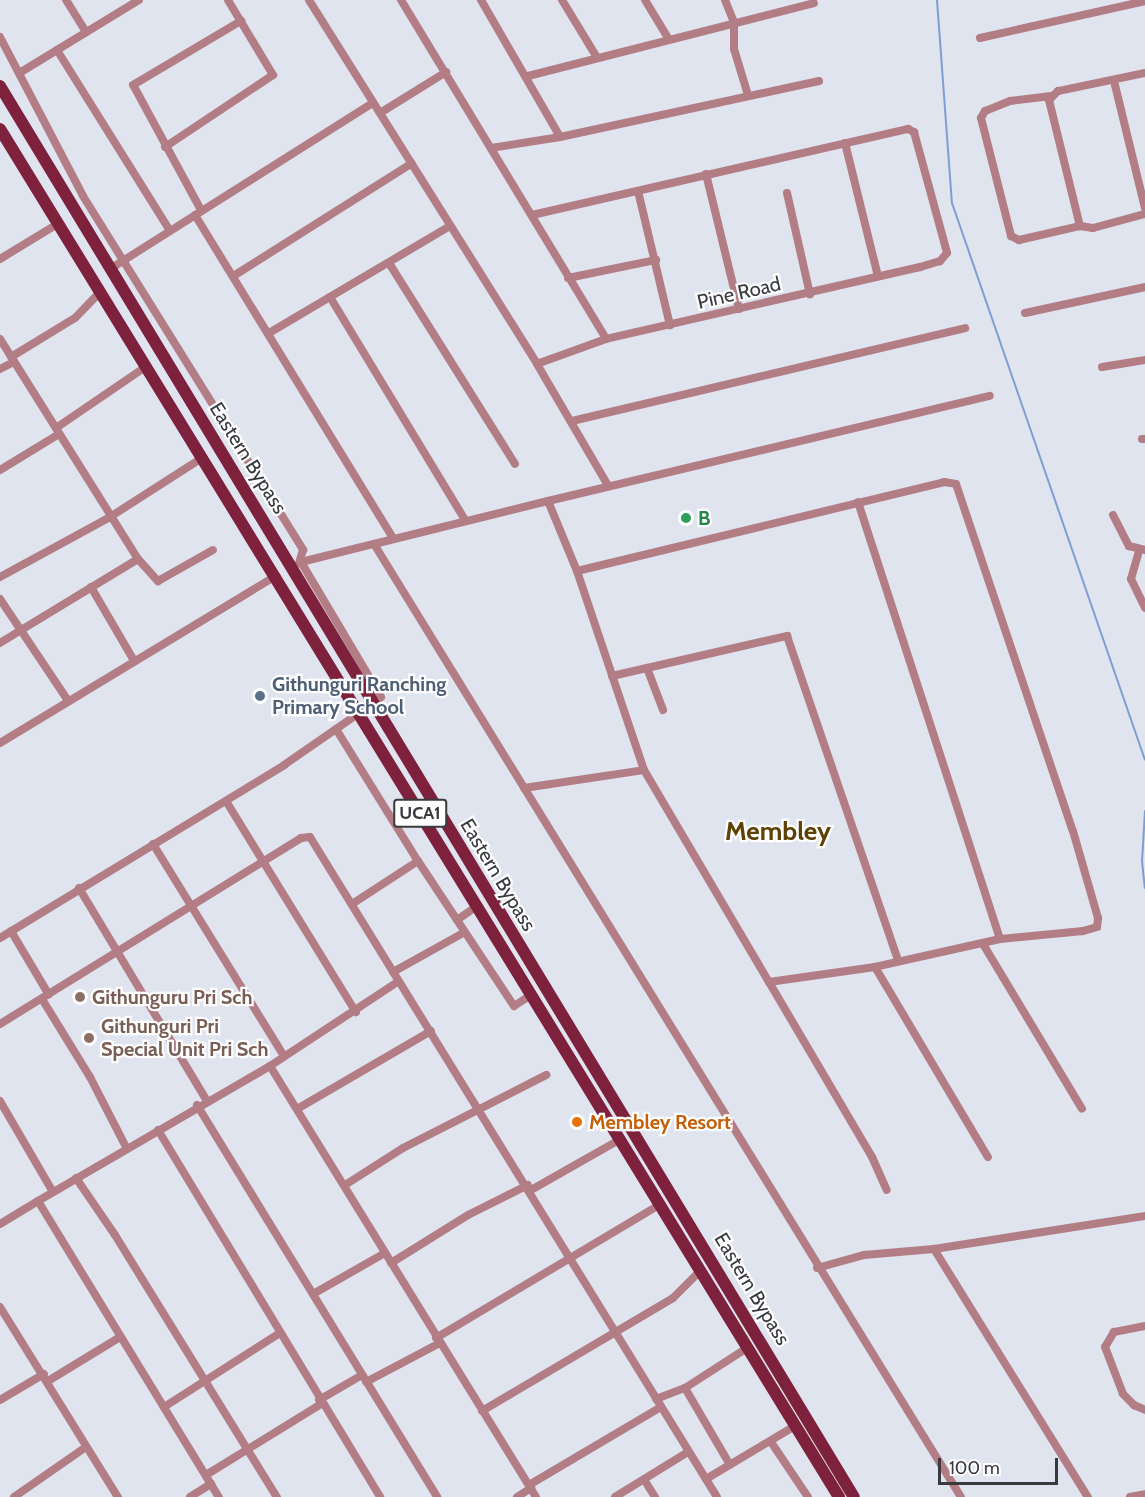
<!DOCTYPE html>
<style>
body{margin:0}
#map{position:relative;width:1145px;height:1497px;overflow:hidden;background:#e0e4ef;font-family:Cabin,sans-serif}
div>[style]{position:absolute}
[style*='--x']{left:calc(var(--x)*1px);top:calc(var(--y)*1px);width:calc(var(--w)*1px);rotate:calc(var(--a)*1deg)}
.stream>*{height:2px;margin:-1px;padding:0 1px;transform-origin:1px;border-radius:1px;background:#7e9dd5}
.minor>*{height:8px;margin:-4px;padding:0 4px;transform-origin:4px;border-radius:4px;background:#b37d86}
.primary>*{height:12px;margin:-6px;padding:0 6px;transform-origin:6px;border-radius:6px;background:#7e213c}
.dots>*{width:16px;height:16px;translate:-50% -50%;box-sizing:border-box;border:3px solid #fff;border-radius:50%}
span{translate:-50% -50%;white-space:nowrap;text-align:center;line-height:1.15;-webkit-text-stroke:4.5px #fff;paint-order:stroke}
.shield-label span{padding:2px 4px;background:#fff;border:2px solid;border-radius:4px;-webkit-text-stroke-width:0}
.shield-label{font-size:18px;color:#383a3e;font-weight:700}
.street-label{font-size:20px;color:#383a3e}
.leisure-label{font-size:20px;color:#27864d;font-weight:700}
.left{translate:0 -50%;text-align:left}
.service-label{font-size:20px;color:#4e5e75;font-weight:700}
.education-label{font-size:20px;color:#785e54;font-weight:700}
.food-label{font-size:20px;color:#c56008;font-weight:700}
.district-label{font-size:26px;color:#5e4104;font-weight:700}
.scale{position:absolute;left:938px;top:1458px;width:120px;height:27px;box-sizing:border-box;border:3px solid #383a3e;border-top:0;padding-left:8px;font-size:18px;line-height:21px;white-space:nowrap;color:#383a3e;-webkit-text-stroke:4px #fff;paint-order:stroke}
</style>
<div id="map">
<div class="stream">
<i style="--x:937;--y:0;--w:204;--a:85.8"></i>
<i style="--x:952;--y:203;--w:589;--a:70.89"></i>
<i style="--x:1145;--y:811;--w:50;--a:93.4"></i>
<i style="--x:1142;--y:861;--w:27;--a:84"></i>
</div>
<div class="minor">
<i style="--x:66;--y:0;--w:38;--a:58"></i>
<i style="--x:309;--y:0;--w:430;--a:57.9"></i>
<i style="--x:537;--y:364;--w:139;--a:59.7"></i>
<i style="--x:401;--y:0;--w:396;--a:58.8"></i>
<i style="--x:481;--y:0;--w:158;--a:60"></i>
<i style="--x:562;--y:0;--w:66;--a:58.7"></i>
<i style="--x:645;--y:0;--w:44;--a:58.8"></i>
<i style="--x:725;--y:0;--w:24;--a:68"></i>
<i style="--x:734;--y:22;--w:27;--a:90"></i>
<i style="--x:734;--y:49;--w:48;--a:73.1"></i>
<i style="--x:0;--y:37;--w:179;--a:62.4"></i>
<i style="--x:83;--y:196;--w:417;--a:58.1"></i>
<i style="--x:303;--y:550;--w:14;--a:107"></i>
<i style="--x:980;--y:38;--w:169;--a:-12.6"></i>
<i style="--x:57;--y:50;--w:213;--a:58"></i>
<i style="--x:21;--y:72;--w:138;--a:-31.4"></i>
<i style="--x:1145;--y:73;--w:89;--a:168.3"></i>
<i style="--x:1058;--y:91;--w:13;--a:135"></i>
<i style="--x:1049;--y:100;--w:130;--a:76.2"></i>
<i style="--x:1080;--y:226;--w:13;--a:9"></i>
<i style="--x:1093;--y:228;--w:54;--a:-15.1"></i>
<i style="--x:528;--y:76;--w:295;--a:-14.3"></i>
<i style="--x:1114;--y:81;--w:131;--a:76.3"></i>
<i style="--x:1051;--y:96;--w:41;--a:173"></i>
<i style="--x:1010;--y:101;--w:27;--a:158"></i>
<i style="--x:985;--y:111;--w:8;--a:120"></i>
<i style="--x:981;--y:118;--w:122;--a:75.7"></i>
<i style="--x:1011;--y:236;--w:9;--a:27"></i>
<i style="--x:1019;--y:240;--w:63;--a:-12.9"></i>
<i style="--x:380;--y:113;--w:78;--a:-31.8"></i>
<i style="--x:845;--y:143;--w:137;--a:76.1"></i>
<i style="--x:165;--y:147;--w:130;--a:-33.7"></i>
<i style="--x:273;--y:75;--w:87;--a:-121"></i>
<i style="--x:491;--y:148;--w:70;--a:-9.1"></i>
<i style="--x:560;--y:137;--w:265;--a:-12.2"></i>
<i style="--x:706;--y:174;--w:139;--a:76.3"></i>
<i style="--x:638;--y:191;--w:138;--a:76.6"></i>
<i style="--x:787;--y:193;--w:104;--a:77.2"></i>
<i style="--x:201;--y:210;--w:142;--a:-118.5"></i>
<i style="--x:133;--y:85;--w:126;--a:-30.7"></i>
<i style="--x:195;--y:215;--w:379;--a:58.5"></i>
<i style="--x:532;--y:215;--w:386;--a:-12.9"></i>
<i style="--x:908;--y:129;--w:7;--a:27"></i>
<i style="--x:914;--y:132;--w:125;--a:74.7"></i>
<i style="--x:947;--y:253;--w:11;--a:131"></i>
<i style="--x:940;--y:261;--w:21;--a:163"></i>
<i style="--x:920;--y:267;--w:322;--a:167.1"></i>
<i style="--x:606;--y:339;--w:73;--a:160.1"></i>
<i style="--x:0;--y:259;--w:69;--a:-31.4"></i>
<i style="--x:389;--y:263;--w:237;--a:57.9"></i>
<i style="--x:110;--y:269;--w:311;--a:-32.3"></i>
<i style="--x:235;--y:275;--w:209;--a:-32.3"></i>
<i style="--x:568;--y:278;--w:90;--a:-11.6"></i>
<i style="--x:330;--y:297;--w:261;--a:58.8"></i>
<i style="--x:1025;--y:313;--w:123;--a:-12.2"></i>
<i style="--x:269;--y:333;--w:210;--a:-30.6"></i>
<i style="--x:0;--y:339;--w:260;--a:57.9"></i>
<i style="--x:138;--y:559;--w:162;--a:148.7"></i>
<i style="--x:11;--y:357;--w:75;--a:-31.4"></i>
<i style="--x:75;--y:318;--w:37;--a:-46"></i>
<i style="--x:1102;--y:367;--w:44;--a:-9.2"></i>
<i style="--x:0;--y:369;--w:16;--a:-27"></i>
<i style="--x:572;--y:421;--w:404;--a:-13.3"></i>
<i style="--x:56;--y:428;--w:110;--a:-34.3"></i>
<i style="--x:1142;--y:439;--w:3;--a:0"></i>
<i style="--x:0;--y:470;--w:69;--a:-31.4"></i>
<i style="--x:548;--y:501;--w:454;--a:-13.4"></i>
<i style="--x:858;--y:502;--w:459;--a:72"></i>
<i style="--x:1000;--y:939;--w:128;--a:167.4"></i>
<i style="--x:1113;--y:515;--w:35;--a:63"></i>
<i style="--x:1129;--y:546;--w:16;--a:14"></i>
<i style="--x:374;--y:544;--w:179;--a:-13.9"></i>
<i style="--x:548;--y:501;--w:76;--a:67.5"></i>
<i style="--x:577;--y:571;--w:210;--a:71.4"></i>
<i style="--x:1139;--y:551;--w:29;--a:106"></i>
<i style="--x:1131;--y:579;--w:32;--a:64"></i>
<i style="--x:138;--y:559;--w:30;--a:48"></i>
<i style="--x:158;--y:581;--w:63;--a:-29.4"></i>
<i style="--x:577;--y:571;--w:378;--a:-13.6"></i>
<i style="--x:944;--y:482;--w:12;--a:9"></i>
<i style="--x:956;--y:484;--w:366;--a:71.4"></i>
<i style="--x:1073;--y:831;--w:91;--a:74"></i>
<i style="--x:1098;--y:918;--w:9;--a:96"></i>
<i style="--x:1097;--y:927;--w:15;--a:164"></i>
<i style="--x:1083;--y:931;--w:83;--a:174.5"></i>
<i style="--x:0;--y:577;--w:125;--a:-28.6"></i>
<i style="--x:110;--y:517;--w:109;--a:-32.7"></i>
<i style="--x:91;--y:587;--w:83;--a:59.7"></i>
<i style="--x:0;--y:599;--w:120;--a:56.2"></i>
<i style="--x:647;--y:668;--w:45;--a:69.1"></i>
<i style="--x:612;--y:676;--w:180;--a:-12.9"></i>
<i style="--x:787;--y:636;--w:342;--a:71.1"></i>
<i style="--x:372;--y:704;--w:11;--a:-38"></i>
<i style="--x:381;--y:697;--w:8;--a:-120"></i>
<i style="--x:377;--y:690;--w:149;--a:-120.7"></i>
<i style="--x:301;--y:562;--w:75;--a:-13.9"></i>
<i style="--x:374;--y:544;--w:1119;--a:58.37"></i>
<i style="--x:336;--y:729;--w:155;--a:58.2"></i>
<i style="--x:418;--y:861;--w:79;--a:146.9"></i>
<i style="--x:0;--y:743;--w:323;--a:-31.2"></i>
<i style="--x:524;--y:788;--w:121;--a:-8.5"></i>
<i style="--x:644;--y:770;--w:246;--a:59.5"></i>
<i style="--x:769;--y:982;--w:107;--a:-8.1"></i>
<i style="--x:875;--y:967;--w:221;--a:59.3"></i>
<i style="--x:226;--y:801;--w:248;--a:58.4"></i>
<i style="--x:153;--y:844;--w:249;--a:58.3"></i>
<i style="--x:418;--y:861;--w:174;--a:56.5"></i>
<i style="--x:514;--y:1006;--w:20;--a:-33"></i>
<i style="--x:79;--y:888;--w:246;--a:59"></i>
<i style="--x:457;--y:920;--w:24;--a:-35"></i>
<i style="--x:11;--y:931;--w:74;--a:59.3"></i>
<i style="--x:0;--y:938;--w:333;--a:-31.3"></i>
<i style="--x:284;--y:765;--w:91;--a:-34.7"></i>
<i style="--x:983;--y:944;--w:192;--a:59"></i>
<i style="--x:393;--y:972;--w:82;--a:-29.1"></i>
<i style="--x:769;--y:982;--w:203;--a:59.5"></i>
<i style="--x:872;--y:1157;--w:36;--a:66"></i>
<i style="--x:42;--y:999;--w:92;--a:58.4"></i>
<i style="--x:90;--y:1077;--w:79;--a:62.8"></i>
<i style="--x:0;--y:1024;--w:354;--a:-31.7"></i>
<i style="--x:301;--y:838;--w:9;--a:-6"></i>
<i style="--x:310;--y:837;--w:775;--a:58.34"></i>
<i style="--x:270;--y:1066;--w:506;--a:58.32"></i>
<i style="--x:0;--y:1101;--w:105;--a:59.8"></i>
<i style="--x:197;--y:1105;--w:460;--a:58.5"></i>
<i style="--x:297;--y:1109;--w:155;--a:-30.2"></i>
<i style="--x:158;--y:1130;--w:429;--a:58.8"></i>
<i style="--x:76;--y:1178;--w:69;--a:55.6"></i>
<i style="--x:115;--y:1235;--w:308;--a:58.3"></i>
<i style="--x:345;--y:1185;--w:69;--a:-32.5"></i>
<i style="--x:403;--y:1148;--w:161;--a:-27"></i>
<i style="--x:531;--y:1190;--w:101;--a:-29.6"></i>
<i style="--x:38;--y:1201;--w:268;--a:-30.2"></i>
<i style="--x:270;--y:1066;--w:154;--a:-33.4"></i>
<i style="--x:0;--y:1224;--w:44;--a:-31.2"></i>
<i style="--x:38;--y:1201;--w:347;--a:58.6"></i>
<i style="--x:934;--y:1249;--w:292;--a:58.2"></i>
<i style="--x:391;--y:1263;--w:91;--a:-31.9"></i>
<i style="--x:468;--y:1215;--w:67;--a:-26.6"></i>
<i style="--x:817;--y:1268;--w:49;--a:-15.5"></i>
<i style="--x:864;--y:1255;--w:70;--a:-4.9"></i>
<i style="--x:934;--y:1249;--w:214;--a:-8.9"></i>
<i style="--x:313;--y:1294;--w:83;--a:-29.7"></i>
<i style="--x:0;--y:1307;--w:224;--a:58.2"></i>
<i style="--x:1145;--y:1326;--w:32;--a:169"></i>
<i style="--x:1114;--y:1332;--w:17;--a:121"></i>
<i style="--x:1105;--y:1347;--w:50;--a:69"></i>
<i style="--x:1123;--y:1394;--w:16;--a:45"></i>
<i style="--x:1134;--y:1405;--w:12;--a:24"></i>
<i style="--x:436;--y:1338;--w:260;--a:-30.8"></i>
<i style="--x:48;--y:1381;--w:84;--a:-31.4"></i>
<i style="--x:366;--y:1382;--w:84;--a:-27.8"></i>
<i style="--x:685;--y:1388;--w:89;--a:59.7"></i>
<i style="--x:656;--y:1399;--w:31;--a:-21"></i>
<i style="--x:685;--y:1388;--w:74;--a:-32.8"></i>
<i style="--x:0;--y:1400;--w:51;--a:-30.6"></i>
<i style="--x:319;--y:1400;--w:50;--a:-30.2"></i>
<i style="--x:164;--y:1407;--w:135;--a:-32.6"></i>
<i style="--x:482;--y:1411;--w:222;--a:-30.6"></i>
<i style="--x:673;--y:1298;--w:38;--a:-45"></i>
<i style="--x:771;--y:1442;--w:66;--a:56.1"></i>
<i style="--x:206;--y:1475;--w:135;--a:-31.7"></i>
<i style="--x:706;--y:1479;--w:104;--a:-30.8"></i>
<i style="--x:645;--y:1481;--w:19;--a:58"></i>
<i style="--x:529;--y:1485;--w:153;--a:-30.6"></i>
<i style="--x:14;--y:1497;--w:88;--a:-34.8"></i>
<i style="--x:190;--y:1497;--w:25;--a:-32"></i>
<i style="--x:517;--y:1497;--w:17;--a:-33"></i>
<i style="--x:615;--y:1497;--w:86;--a:-31.7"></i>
<i style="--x:1130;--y:1497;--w:15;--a:-11"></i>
</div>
<div class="primary">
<i style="--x:0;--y:86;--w:1649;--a:58.82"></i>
<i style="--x:0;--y:129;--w:1605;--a:58.48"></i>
</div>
<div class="dots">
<i style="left:686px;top:518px;background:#2e9e5b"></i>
<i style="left:260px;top:696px;background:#5c6f8a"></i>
<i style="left:80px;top:997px;background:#8d6e63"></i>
<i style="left:89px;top:1038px;background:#8d6e63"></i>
<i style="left:577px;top:1122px;background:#e8710a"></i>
</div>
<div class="shield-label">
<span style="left:420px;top:813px">UCA1</span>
</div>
<div class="street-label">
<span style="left:739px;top:293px;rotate:-13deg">Pine Road</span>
<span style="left:248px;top:458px;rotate:58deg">Eastern Bypass</span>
<span style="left:498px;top:875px;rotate:59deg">Eastern Bypass</span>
<span style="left:752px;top:1289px;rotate:59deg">Eastern Bypass</span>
</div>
<div class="leisure-label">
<span class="left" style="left:698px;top:518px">B</span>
</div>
<div class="service-label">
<span class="left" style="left:272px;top:696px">Githunguri Ranching<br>Primary School</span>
</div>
<div class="education-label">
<span class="left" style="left:92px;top:997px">Githunguru Pri Sch</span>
<span class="left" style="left:101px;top:1038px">Githunguri Pri<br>Special Unit Pri Sch</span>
</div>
<div class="food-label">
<span class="left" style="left:589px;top:1122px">Membley Resort</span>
</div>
<div class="district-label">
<span style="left:778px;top:832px">Membley</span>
</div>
<div class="scale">100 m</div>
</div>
